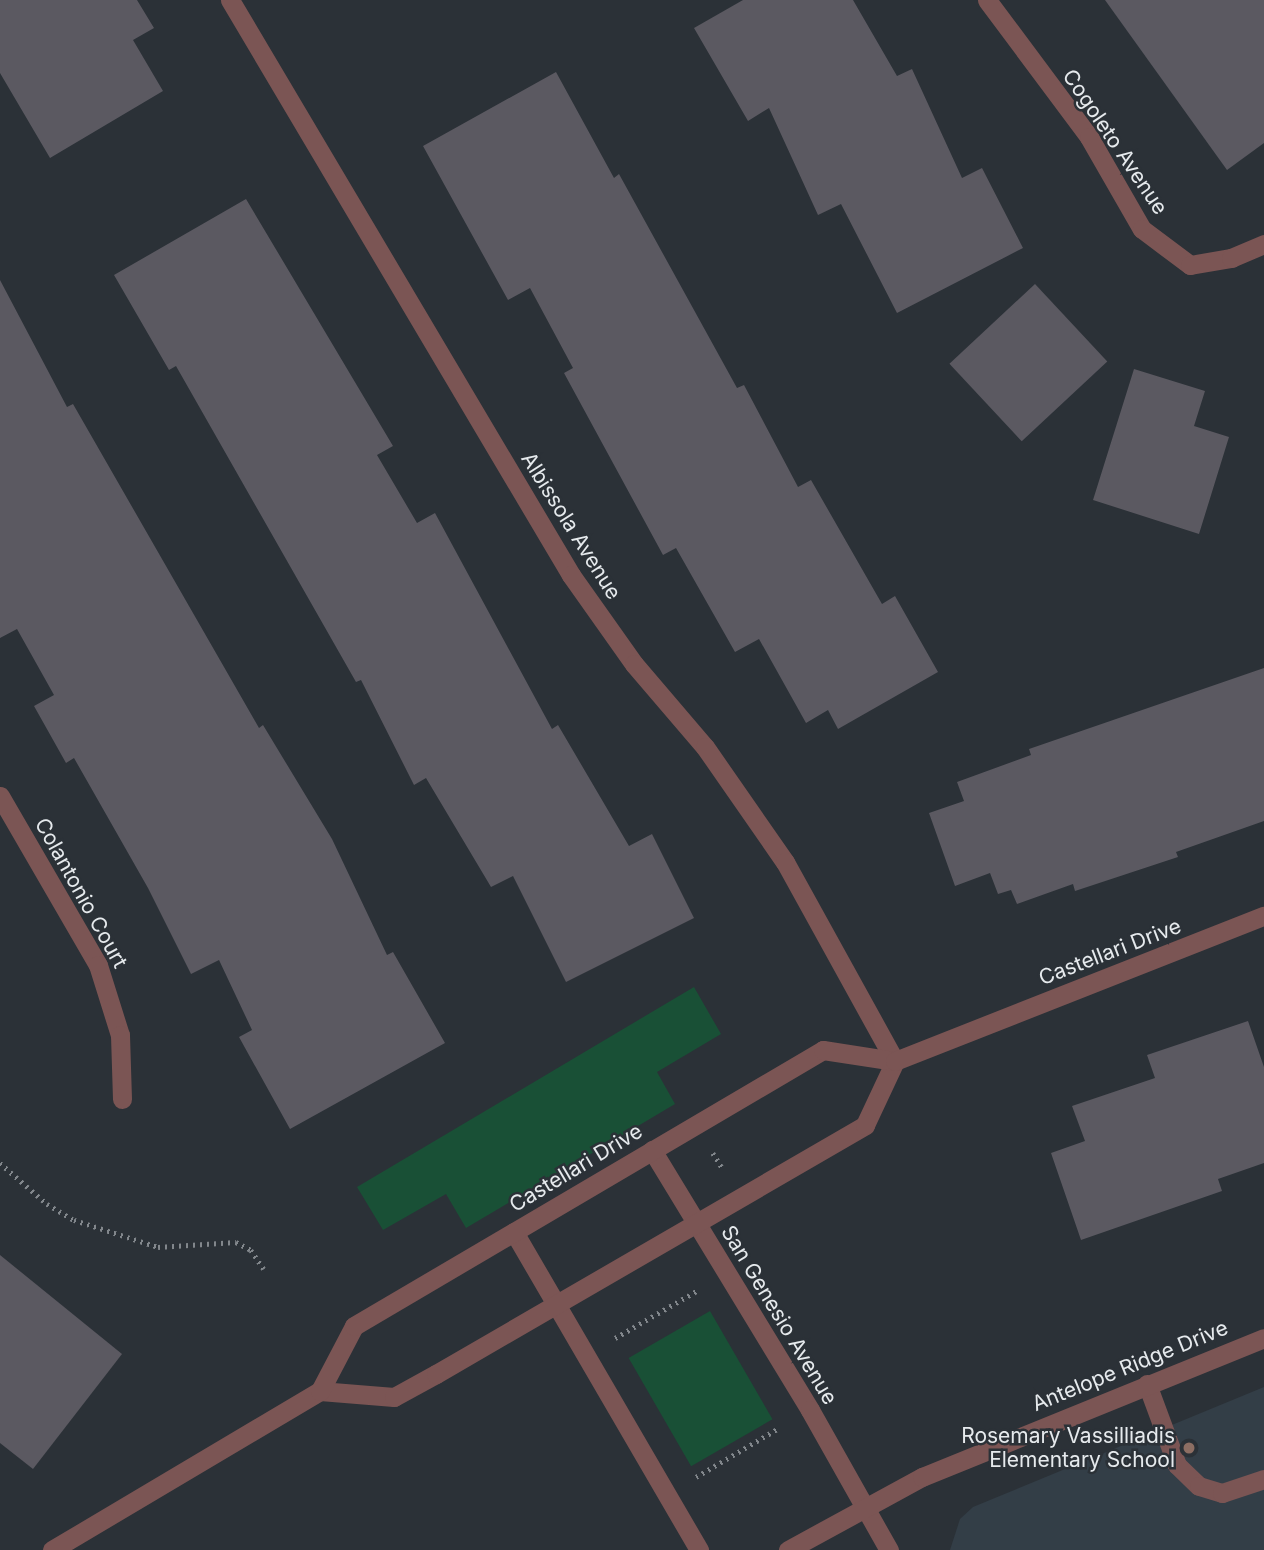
<!DOCTYPE html>
<style>
body{margin:0}
#map{position:relative;width:1264px;height:1550px;overflow:hidden;background:#2b3137;font-family:Inter,sans-serif}
div>[style]{position:absolute}
[style*='--x']{left:calc(var(--x)*1px);top:calc(var(--y)*1px);width:calc(var(--w)*1px);rotate:calc(var(--a)*1deg)}
.built>*{inset:0;background:#333e47}
.green>*{inset:0;background:#195036;transform-origin:0 0}
.building>*{inset:0;background:#5b5961;transform-origin:0 0}
.path>*{height:4.5px;margin-top:-2.25px;transform-origin:0;background:repeating-linear-gradient(90deg,#82878c 0 2px,transparent 0 7px)}
.service>*{height:19px;margin:-9.5px;padding:0 9.5px;transform-origin:9.5px;border-radius:9.5px;background:#7b5554}
.minor>*{height:19px;margin:-9.5px;padding:0 9.5px;transform-origin:9.5px;border-radius:9.5px;background:#7b5554}
.tertiary>*{height:19px;margin:-9.5px;padding:0 9.5px;transform-origin:9.5px;border-radius:9.5px;background:#7b5554}
.dots>*{width:19px;height:19px;translate:-50% -50%;box-sizing:border-box;border:4px solid #2b3137;border-radius:50%}
span{translate:-50% -50%;white-space:nowrap;text-align:center;line-height:1.15;-webkit-text-stroke:5px #2b3137;paint-order:stroke}
.street-label{font-size:21px;color:#e6eaed}
.poi-label{font-size:21px;color:#e6eaed}
.right{translate:-100% -50%;text-align:right}
</style>
<div id="map">
<div class="built">
<i style="clip-path:polygon(1264px 1387px,1264px 1550px,950px 1550px,960px 1519px,973px 1507px)"></i>
</div>
<div class="green">
<i style="clip-path:polygon(694px 987px,721px 1034px,657px 1072px,675px 1104px,466px 1228px,446px 1194px,383px 1230px,357px 1187px)"></i>
<i style="left:710px;top:1311px;width:125px;height:94px;rotate:60deg"></i>
</div>
<div class="building">
<i style="clip-path:polygon(0 0,137px 0,154px 28px,133px 40px,163px 91px,50px 158px,0 73px)"></i>
<i style="clip-path:polygon(743px 0,853px 0,897px 76px,912px 69px,962px 178px,982px 168px,1023px 248px,897px 313px,841px 204px,818px 215px,769px 108px,748px 121px,694px 28px)"></i>
<i style="clip-path:polygon(1105px 0,1264px 0,1264px 143px,1227px 170px)"></i>
<i style="clip-path:polygon(556px 72px,614px 178px,619px 174px,737px 388px,744px 385px,798px 487px,811px 480px,882px 604px,895px 596px,938px 672px,838px 729px,828px 710px,806px 723px,759px 639px,735px 652px,676px 548px,663px 555px,564px 373px,573px 368px,530px 288px,508px 300px,423px 146px)"></i>
<i style="clip-path:polygon(246px 199px,393px 446px,377px 455px,417px 523px,435px 513px,552px 729px,558px 725px,629px 846px,652px 834px,694px 918px,566px 982px,513px 876px,491px 887px,426px 778px,414px 785px,361px 680px,356px 682px,176px 366px,169px 370px,114px 275px)"></i>
<i style="clip-path:polygon(0 280px,67px 407px,73px 404px,259px 728px,263px 725px,332px 839px,387px 955px,393px 952px,445px 1043px,290px 1129px,239px 1037px,252px 1030px,219px 960px,191px 974px,148px 888px,74px 758px,66px 763px,34px 706px,54px 695px,17px 629px,0 638px)"></i>
<i style="left:1035px;top:284px;width:106px;height:117px;rotate:47deg"></i>
<i style="clip-path:polygon(1134px 369px,1205px 391px,1194px 426px,1229px 437px,1199px 534px,1093px 500px)"></i>
<i style="clip-path:polygon(1264px 668px,1264px 821px,1176px 852px,1178px 857px,1075px 891px,1073px 884px,1017px 904px,1011px 890px,998px 894px,990px 873px,955px 886px,929px 813px,964px 801px,957px 782px,1031px 755px,1029px 749px)"></i>
<i style="clip-path:polygon(1248px 1021px,1264px 1067px,1264px 1163px,1218px 1179px,1222px 1191px,1081px 1240px,1051px 1153px,1085px 1141px,1072px 1106px,1155px 1078px,1147px 1055px)"></i>
<i style="clip-path:polygon(0 1255px,122px 1354px,33px 1469px,0 1443px)"></i>
</div>
<div class="path">
<i style="--x:713;--y:1153;--w:19;--a:58"></i>
<i style="--x:0;--y:1163;--w:62;--a:41.1"></i>
<i style="--x:47;--y:1204;--w:31;--a:31"></i>
<i style="--x:74;--y:1220;--w:88;--a:17.8"></i>
<i style="--x:158;--y:1247;--w:78;--a:-3.7"></i>
<i style="--x:236;--y:1242;--w:17;--a:28"></i>
<i style="--x:251;--y:1250;--w:23;--a:56"></i>
<i style="--x:615;--y:1338;--w:96;--a:-30"></i>
<i style="--x:696;--y:1477;--w:96;--a:-30.6"></i>
</div>
<div class="service">
<i style="--x:1147;--y:1384;--w:86;--a:69.7"></i>
<i style="--x:1177;--y:1465;--w:30;--a:44"></i>
<i style="--x:1199;--y:1486;--w:24;--a:17"></i>
<i style="--x:1222;--y:1493;--w:44;--a:-18.4"></i>
</div>
<div class="minor">
<i style="--x:230;--y:0;--w:669;--a:59.33"></i>
<i style="--x:571;--y:575;--w:109;--a:54.7"></i>
<i style="--x:634;--y:664;--w:109;--a:49.5"></i>
<i style="--x:705;--y:747;--w:140;--a:55.2"></i>
<i style="--x:785;--y:862;--w:227;--a:61.1"></i>
<i style="--x:987;--y:0;--w:171;--a:53.3"></i>
<i style="--x:1089;--y:137;--w:106;--a:60.1"></i>
<i style="--x:1142;--y:229;--w:60;--a:36.9"></i>
<i style="--x:1190;--y:265;--w:42;--a:-9.7"></i>
<i style="--x:1231;--y:258;--w:36;--a:-23"></i>
<i style="--x:0;--y:796;--w:195;--a:59.9"></i>
<i style="--x:98;--y:965;--w:73;--a:72.6"></i>
<i style="--x:120;--y:1035;--w:64;--a:88.2"></i>
<i style="--x:652;--y:1150;--w:304;--a:58.7"></i>
<i style="--x:810;--y:1410;--w:161;--a:60.6"></i>
<i style="--x:514;--y:1232;--w:368;--a:59.8"></i>
<i style="--x:320;--y:1391;--w:74;--a:4.6"></i>
<i style="--x:394;--y:1397;--w:48;--a:-28.7"></i>
<i style="--x:436;--y:1374;--w:496;--a:-30.1"></i>
<i style="--x:865;--y:1125;--w:71;--a:-64.9"></i>
<i style="--x:52;--y:1550;--w:312;--a:-30.7"></i>
<i style="--x:320;--y:1391;--w:73;--a:-62.4"></i>
<i style="--x:354;--y:1326;--w:544;--a:-30.48"></i>
<i style="--x:823;--y:1050;--w:73;--a:8.7"></i>
<i style="--x:895;--y:1061;--w:396;--a:-21.5"></i>
</div>
<div class="tertiary">
<i style="--x:788;--y:1550;--w:153;--a:-28.6"></i>
<i style="--x:922;--y:1477;--w:369;--a:-22.1"></i>
</div>
<div class="dots">
<i style="left:1189px;top:1448px;background:#8d6e63"></i>
</div>
<div class="street-label">
<span style="left:1115px;top:142px;rotate:56deg">Cogoleto Avenue</span>
<span style="left:571px;top:526px;rotate:58deg">Albissola Avenue</span>
<span style="left:81px;top:893px;rotate:61deg">Colantonio Court</span>
<span style="left:1110px;top:952px;rotate:-21deg">Castellari Drive</span>
<span style="left:576px;top:1168px;rotate:-31deg">Castellari Drive</span>
<span style="left:779px;top:1315px;rotate:59deg">San Genesio Avenue</span>
<span style="left:1130px;top:1366px;rotate:-22deg">Antelope Ridge Drive</span>
</div>
<div class="poi-label">
<span class="right" style="left:1175px;top:1448px">Rosemary Vassilliadis<br>Elementary School</span>
</div>
</div>
